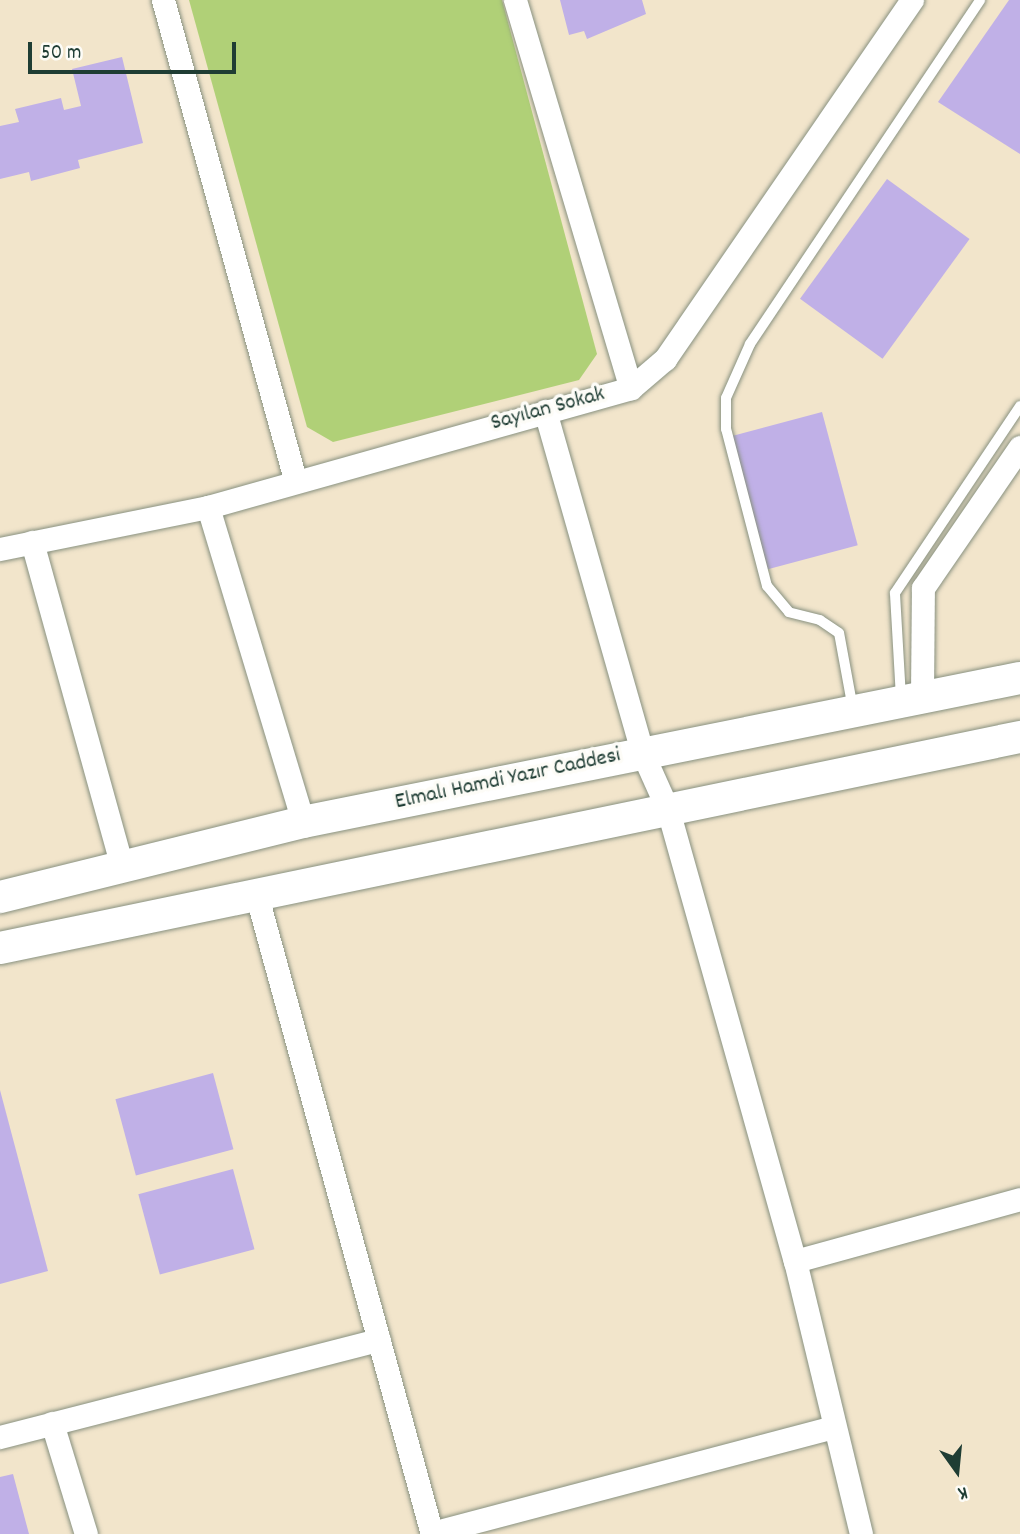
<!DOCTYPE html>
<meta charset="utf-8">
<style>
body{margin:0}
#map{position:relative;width:1020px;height:1534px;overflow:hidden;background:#f2e5cb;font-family:Dekko,sans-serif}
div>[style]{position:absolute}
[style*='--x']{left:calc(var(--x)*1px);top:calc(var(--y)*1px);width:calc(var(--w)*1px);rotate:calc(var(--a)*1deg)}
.green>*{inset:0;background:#b0d077}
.building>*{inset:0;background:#c0b0e7;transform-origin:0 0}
.roads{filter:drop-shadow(0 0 2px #889180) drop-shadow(0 0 2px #889180)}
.lane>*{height:10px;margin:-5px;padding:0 5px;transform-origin:5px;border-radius:5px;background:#fff}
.street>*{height:23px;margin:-11.5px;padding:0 11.5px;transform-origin:11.5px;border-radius:11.5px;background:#fff}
.secondary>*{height:32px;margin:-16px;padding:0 16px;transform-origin:16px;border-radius:16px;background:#fff}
span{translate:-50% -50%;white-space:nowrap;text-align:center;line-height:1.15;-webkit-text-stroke:7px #fdfcf7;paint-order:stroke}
.street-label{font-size:23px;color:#1f3d34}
.north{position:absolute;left:922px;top:1436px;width:70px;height:70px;-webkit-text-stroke:5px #fdfcf7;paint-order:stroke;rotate:165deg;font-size:19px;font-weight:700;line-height:28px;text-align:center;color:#1f3d34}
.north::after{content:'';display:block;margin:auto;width:24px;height:32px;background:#1f3d34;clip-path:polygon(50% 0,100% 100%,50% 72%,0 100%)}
.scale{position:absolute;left:28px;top:42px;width:208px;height:32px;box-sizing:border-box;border:4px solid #1f3d34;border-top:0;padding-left:9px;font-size:21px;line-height:24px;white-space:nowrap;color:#1f3d34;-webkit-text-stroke:5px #fdfcf7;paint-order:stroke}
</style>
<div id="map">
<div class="green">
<i style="clip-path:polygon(189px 0,502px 0,597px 354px,579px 380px,333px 442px,307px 427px)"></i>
</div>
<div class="building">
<i style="clip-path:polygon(560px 0,642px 0,646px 14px,587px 39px,584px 31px,569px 35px)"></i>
<i style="clip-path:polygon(1009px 0,1020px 0,1020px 154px,938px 102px)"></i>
<i style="clip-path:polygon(122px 57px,143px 143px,78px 160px,80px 168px,31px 181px,29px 172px,0 179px,0 126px,19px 122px,15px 109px,61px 98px,64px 110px,81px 106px,72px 69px)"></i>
<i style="left:887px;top:179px;width:102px;height:148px;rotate:36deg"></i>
<i style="left:822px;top:412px;width:138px;height:93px;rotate:75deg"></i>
<i style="left:213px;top:1073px;width:79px;height:101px;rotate:75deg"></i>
<i style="clip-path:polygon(0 1090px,48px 1271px,0 1284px)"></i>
<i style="left:233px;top:1169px;width:83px;height:98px;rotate:75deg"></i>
<i style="clip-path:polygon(13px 1474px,29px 1534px,0 1534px,0 1477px)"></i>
</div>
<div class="roads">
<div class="lane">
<i style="--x:901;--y:698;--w:105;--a:-93.3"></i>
<i style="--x:895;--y:593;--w:225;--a:-56.2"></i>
<i style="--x:853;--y:709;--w:77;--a:-100.4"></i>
<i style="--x:839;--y:633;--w:23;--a:-146"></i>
<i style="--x:820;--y:620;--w:32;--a:-166"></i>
<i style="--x:789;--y:612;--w:34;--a:-130"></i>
<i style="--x:767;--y:586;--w:162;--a:-104.6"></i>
<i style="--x:726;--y:429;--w:31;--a:-90"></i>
<i style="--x:726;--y:398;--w:59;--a:-66"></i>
<i style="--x:750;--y:344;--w:414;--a:-56.2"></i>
</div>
<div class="street">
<i style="--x:163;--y:0;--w:497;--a:74.6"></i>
<i style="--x:515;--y:0;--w:405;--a:73.4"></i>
<i style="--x:545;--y:411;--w:355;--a:74.1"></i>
<i style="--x:642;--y:752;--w:64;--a:65.9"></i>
<i style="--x:668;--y:810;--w:469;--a:74.3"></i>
<i style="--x:795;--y:1261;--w:281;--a:76.4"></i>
<i style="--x:208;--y:507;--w:329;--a:73.2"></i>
<i style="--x:32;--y:542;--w:337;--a:74.5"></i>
<i style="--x:0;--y:549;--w:212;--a:-11.4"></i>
<i style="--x:208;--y:507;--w:439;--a:-15.7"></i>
<i style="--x:631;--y:388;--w:45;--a:-40.5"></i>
<i style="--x:665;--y:359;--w:436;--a:-55.5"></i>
<i style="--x:922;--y:695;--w:107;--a:-89.5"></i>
<i style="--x:923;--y:588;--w:171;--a:-55.5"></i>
<i style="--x:256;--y:893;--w:665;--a:74.65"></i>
<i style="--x:795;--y:1261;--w:233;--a:-15.4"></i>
<i style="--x:52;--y:1423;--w:116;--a:73"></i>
<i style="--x:0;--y:1437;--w:391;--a:-14.4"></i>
<i style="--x:432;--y:1533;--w:415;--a:-14.8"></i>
</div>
<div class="secondary">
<i style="--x:0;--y:897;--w:312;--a:-13.9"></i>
<i style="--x:303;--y:822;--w:731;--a:-11.36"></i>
<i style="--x:0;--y:948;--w:1042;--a:-11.69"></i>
</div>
</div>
<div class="street-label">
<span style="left:548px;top:410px;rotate:-15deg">Sayılan Sokak</span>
<span style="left:508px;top:780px;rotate:-12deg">Elmalı Hamdi Yazır Caddesi</span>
</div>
<div class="north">K</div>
<div class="scale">50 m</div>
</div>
